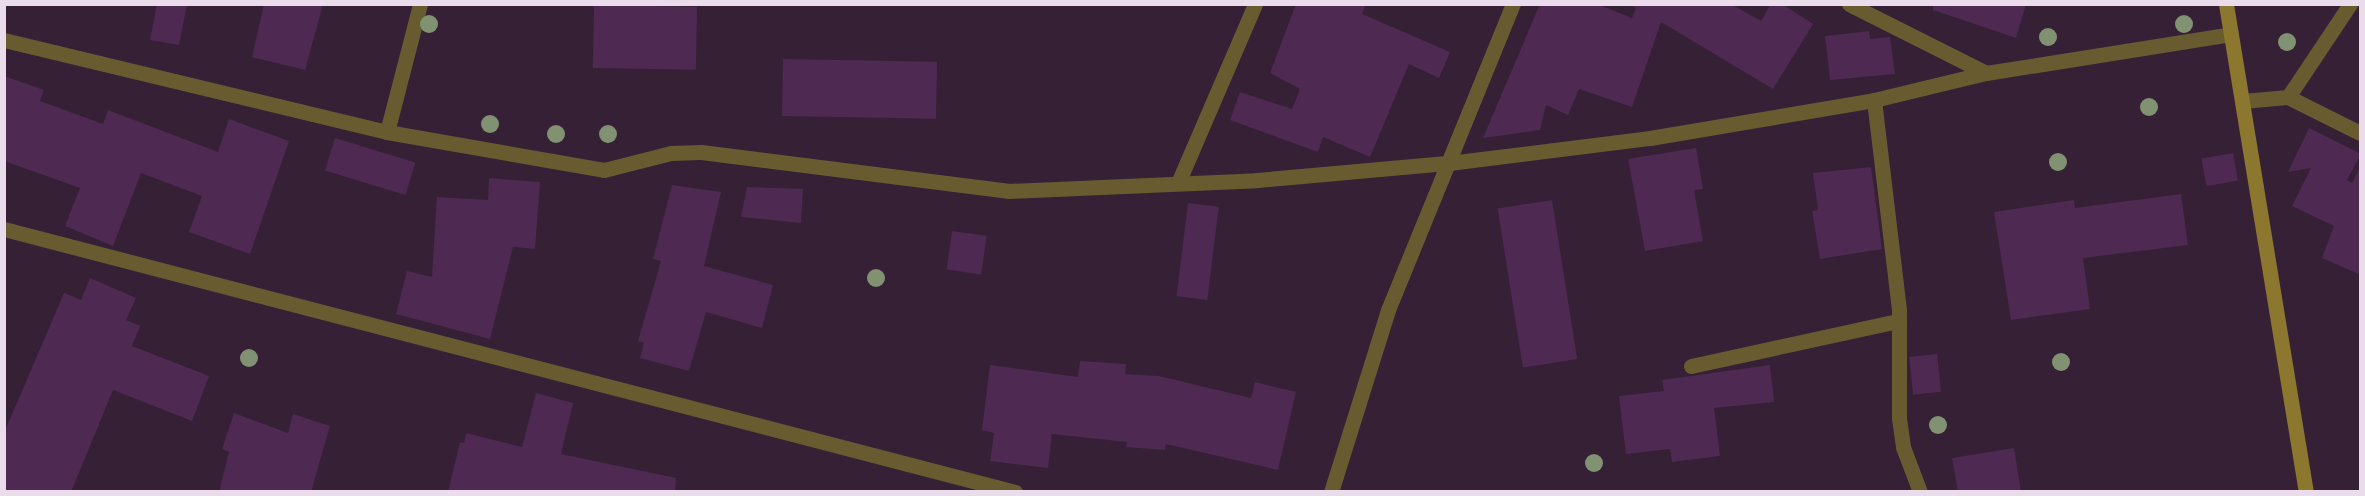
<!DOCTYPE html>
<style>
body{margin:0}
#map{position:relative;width:2365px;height:496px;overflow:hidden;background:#352036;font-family:Mulish,sans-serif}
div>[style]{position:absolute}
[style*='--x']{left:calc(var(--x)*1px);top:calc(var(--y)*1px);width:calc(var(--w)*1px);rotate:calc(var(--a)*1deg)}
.building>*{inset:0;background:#4e2951;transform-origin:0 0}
.street>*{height:15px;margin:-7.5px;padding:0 7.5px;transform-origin:7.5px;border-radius:7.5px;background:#685b30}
.secondary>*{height:15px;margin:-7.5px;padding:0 7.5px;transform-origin:7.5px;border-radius:7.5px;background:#8b772d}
.trees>*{width:18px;height:18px;margin:-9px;border-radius:50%;background:#819273}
span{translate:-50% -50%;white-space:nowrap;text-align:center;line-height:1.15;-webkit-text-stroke:4.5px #2a162c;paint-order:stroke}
.frame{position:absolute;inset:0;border:6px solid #eadcea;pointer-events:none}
</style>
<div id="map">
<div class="building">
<i style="clip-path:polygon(157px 4px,187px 4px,179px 45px,150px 40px)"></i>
<i style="clip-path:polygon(264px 4px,323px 4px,305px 70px,252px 57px)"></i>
<i style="clip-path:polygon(1296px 4px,1366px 4px,1362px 14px,1450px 52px,1439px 78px,1409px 64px,1370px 157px,1323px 137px,1318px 152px,1230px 120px,1240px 92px,1292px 109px,1300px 89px,1270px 73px)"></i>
<i style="clip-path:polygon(1540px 4px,1597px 4px,1632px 18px,1636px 8px,1629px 4px,1731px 4px,1761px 21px,1771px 4px,1782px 4px,1813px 24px,1773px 89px,1661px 22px,1632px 107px,1579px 89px,1568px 115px,1546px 105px,1540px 130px,1483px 138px)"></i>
<i style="clip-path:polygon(1933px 4px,2026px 4px,2016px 38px,1933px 10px)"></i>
<i style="left:594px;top:5px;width:103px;height:63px;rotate:1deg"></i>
<i style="clip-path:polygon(1869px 31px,1870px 39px,1890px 37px,1895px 74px,1830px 80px,1825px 36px)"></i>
<i style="left:783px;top:59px;width:154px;height:57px;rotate:1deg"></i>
<i style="clip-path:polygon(4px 76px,44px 90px,40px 101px,103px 124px,108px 110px,218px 152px,229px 119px,289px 141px,250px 254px,189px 232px,202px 196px,141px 173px,113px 246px,65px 226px,80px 188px,4px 161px)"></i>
<i style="clip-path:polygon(2309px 128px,2361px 154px,2347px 180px,2352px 183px,2361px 165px,2361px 275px,2322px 258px,2334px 226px,2292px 206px,2311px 168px,2288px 172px)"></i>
<i style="left:335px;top:138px;width:84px;height:34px;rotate:17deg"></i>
<i style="clip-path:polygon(1696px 148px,1703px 189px,1694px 190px,1703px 241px,1645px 251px,1628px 159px)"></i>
<i style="left:2233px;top:153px;width:28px;height:32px;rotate:80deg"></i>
<i style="clip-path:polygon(1871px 167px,1882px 249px,1820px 259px,1812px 211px,1818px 210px,1813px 173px)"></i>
<i style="clip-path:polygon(489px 178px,540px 182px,535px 249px,513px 247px,490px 339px,396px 314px,407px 271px,432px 277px,437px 197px,488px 200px)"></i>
<i style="clip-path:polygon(672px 185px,721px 192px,704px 266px,773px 285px,762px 328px,706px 312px,689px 371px,640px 358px,644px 343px,638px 341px,661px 261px,653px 259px)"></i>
<i style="clip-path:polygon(747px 187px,803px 189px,801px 223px,741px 217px)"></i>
<i style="clip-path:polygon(2181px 194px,2188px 245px,2083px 258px,2090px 309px,2011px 320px,1994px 212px,2074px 200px,2075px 208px)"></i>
<i style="left:1552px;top:200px;width:161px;height:55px;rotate:81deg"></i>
<i style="left:1188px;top:203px;width:31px;height:94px;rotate:7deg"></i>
<i style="left:952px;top:231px;width:35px;height:39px;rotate:8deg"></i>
<i style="clip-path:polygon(90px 278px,136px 298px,126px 320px,140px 326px,132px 346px,209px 376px,192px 421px,113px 390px,71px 492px,4px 492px,4px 433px,64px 293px,81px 300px)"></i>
<i style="left:1937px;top:354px;width:38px;height:28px;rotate:84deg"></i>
<i style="clip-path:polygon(1080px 361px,1126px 364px,1125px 374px,1159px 376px,1251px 398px,1255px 382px,1296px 392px,1278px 470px,1166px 444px,1165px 450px,1126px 447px,1127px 442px,1052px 434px,1048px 468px,990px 461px,994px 433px,982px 430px,990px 365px,1078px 377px)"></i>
<i style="clip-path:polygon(1770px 365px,1774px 402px,1714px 408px,1720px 456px,1672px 462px,1670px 449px,1626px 454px,1619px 396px,1664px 391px,1662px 380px)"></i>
<i style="clip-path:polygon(536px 393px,573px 403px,561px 454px,676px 478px,675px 492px,448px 492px,460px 442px,464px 443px,466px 433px,522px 447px)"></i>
<i style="clip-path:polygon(234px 413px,288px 433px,293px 414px,330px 426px,311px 492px,219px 492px,229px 452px,222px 449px)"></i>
<i style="clip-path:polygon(2014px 448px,2021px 492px,1958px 492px,1952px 458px)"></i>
</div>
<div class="street">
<i style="--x:1849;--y:4;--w:153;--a:26.7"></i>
<i style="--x:4;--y:40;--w:394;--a:13.5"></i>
<i style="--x:387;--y:132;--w:220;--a:9.9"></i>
<i style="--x:604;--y:170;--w:69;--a:-14.2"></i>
<i style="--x:671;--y:153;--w:30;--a:-2"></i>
<i style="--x:701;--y:152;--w:309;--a:7.2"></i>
<i style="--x:1008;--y:191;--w:249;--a:-2.5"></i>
<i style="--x:1257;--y:180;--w:193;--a:-5.1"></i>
<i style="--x:1449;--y:163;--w:203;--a:-7.1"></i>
<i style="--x:1650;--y:138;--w:227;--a:-9.6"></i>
<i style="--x:1874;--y:100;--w:115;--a:-13.6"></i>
<i style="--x:1986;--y:73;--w:248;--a:-9"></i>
<i style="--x:2288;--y:97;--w:112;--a:-56.3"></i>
<i style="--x:1874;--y:100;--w:212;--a:83.2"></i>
<i style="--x:1899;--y:311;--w:107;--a:90"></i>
<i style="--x:1899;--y:418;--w:29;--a:82"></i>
<i style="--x:1903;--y:447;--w:48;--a:69.3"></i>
<i style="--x:2243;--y:101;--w:45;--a:-5.1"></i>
<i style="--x:2288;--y:97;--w:80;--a:26.6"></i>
<i style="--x:387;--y:132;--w:132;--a:-75.5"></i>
<i style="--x:1178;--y:183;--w:195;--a:-66.7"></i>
<i style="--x:4;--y:229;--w:1045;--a:14.58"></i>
<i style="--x:1691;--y:366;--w:212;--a:-12.3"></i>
<i style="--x:1331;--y:492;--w:191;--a:-72.6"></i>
<i style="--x:1388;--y:310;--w:331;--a:-67.8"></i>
</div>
<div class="secondary">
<i style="--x:2226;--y:4;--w:495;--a:80.7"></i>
</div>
<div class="trees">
<i style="left:429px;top:24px"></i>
<i style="left:2184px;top:24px"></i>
<i style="left:2048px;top:37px"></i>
<i style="left:2287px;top:42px"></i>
<i style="left:2149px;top:107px"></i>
<i style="left:490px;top:124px"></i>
<i style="left:556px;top:134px"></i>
<i style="left:608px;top:134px"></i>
<i style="left:2058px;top:162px"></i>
<i style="left:876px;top:278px"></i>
<i style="left:249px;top:358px"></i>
<i style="left:2061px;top:362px"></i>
<i style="left:1938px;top:425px"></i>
<i style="left:1594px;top:463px"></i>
</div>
<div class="frame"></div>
</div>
